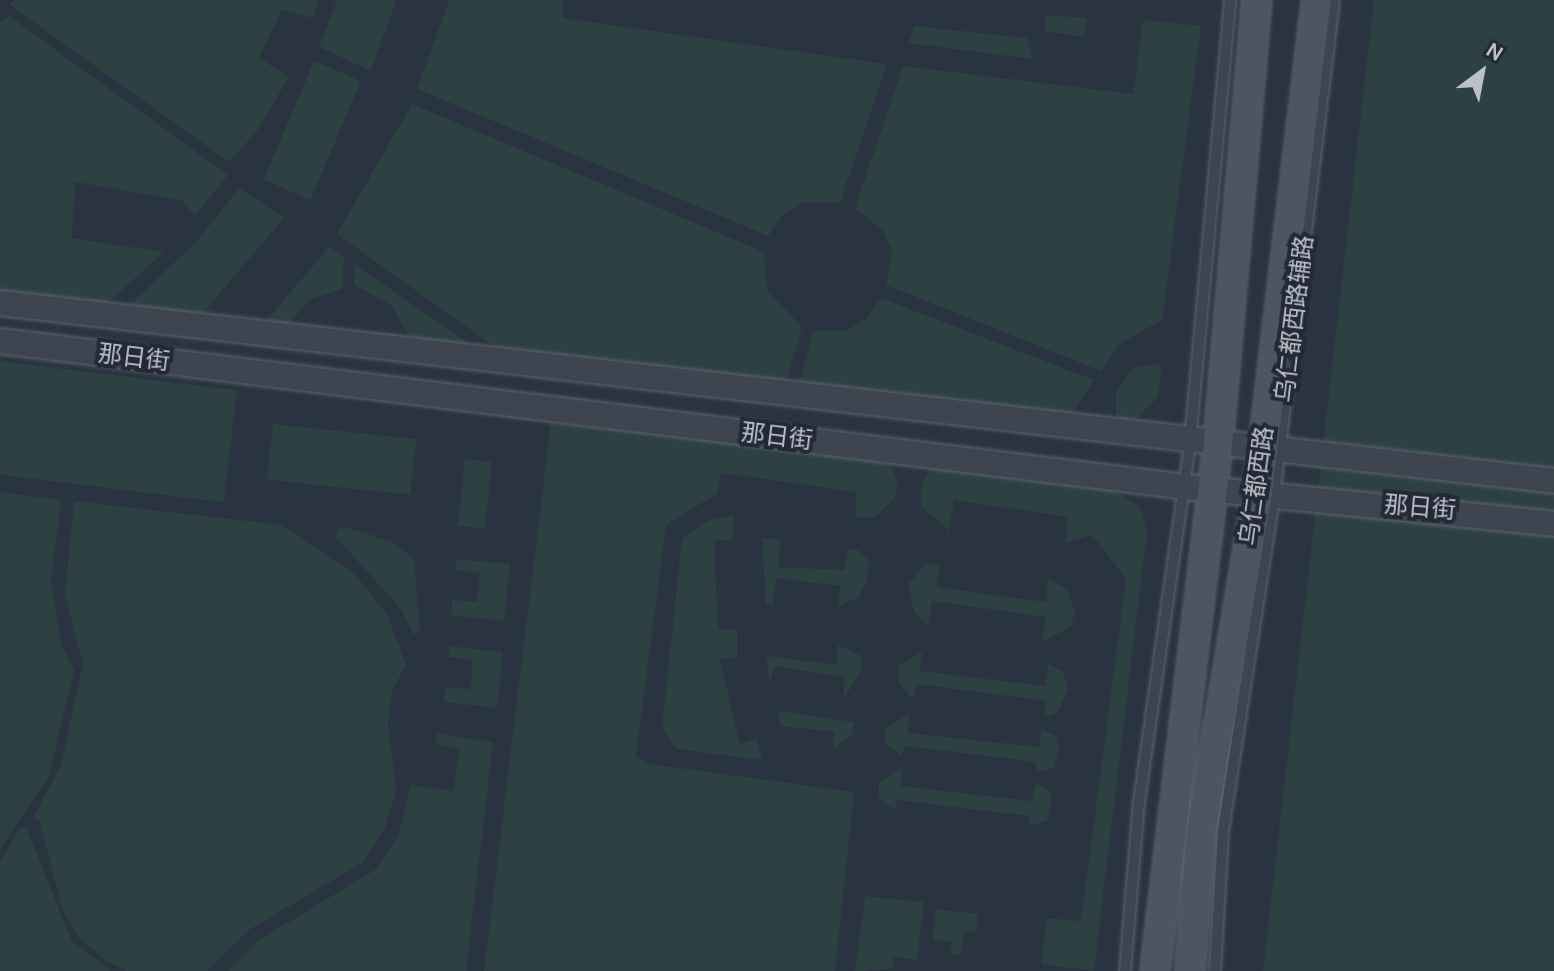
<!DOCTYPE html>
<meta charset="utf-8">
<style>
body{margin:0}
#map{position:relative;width:1554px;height:971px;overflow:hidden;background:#2a3340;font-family:Karla,"Noto Sans SC",sans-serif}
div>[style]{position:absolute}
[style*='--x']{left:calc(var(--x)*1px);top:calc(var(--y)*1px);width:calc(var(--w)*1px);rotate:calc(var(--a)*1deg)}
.green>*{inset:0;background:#2d4042;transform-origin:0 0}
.roads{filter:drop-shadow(0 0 2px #5c636e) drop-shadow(0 0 2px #5c636e)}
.service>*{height:10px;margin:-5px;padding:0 5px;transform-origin:5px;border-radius:5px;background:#3e4550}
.tertiary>*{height:24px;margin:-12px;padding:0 12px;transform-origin:12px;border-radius:12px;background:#3e4550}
.secondary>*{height:28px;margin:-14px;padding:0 14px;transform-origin:14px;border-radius:14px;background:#4d5463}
span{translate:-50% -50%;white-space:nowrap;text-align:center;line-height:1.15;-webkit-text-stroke:8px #232a36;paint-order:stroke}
.street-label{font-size:24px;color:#bbc0ca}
.north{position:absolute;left:1442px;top:32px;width:80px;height:80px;-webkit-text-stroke:6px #232a36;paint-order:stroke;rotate:32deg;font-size:22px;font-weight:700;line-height:32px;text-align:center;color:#bbc0ca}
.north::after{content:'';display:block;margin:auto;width:28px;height:36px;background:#bbc0ca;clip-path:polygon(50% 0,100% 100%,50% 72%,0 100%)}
</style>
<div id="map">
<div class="green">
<i style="clip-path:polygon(14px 0,318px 0,313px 18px,282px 10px,259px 58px,289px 77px,257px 131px,229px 162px,10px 5px)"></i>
<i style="clip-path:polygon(337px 0,396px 0,371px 71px,319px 47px)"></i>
<i style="clip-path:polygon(449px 0,564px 0,562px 18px,887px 64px,840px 202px,803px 202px,782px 215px,768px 236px,417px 89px)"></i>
<i style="clip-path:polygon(1374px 0,1554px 0,1554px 971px,1263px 971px)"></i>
<i style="clip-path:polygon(1046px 15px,1087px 18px,1083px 37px,1045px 31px)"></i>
<i style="clip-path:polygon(9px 16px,228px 175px,195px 216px,182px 200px,75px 182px,72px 238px,164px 252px,105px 305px,0 292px,0 23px)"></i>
<i style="clip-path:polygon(1143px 20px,1201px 26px,1162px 320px,1120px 344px,1101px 371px,886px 285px,892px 251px,882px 230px,855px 208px,903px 66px,1133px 94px)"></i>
<i style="clip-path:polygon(914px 26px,1027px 38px,1032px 59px,908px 43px)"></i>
<i style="left:314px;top:61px;width:51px;height:129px;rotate:23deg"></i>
<i style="clip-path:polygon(412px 104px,764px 252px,767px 290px,802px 327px,785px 386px,503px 353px,337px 234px)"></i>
<i style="clip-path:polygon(240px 188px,284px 218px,198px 319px,124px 310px,194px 244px)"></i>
<i style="clip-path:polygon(329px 247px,344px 257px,342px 289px,309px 300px,284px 330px,260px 328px)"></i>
<i style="clip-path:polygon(354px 264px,484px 354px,414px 344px,390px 304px,354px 285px)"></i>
<i style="clip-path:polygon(881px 298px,1094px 380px,1067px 421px,798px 388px,813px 331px,846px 330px,867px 318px)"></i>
<i style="left:0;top:361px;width:239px;height:113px;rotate:7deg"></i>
<i style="clip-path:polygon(1156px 363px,1162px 368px,1158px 397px,1133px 422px,1116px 424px,1116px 392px,1132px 369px)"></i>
<i style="clip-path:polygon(551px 422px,890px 462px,898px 482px,895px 498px,874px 518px,856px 517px,856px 492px,721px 473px,718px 493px,666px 525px,636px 756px,650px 764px,854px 792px,835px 971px,484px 971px)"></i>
<i style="left:273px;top:424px;width:144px;height:56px;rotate:6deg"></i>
<i style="left:465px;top:459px;width:27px;height:67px;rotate:6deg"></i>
<i style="clip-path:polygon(931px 467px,1113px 490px,1140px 507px,1147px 531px,1094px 971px,1041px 964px,1047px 918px,1081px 921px,1126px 579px,1092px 535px,1065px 543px,1068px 517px,954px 500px,949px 531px,921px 506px,922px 484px)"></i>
<i style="clip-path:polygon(0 492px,61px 500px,51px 580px,61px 643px,74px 671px,49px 776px,0 849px)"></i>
<i style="clip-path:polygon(74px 501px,282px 525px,355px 574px,388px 616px,406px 665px,392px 691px,388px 724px,396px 790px,385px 828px,363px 862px,249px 930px,207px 971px,127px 971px,106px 961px,77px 935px,63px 911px,40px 822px,33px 818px,61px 765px,83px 664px,65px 594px)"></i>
<i style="clip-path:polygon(734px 515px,733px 540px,714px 541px,718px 630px,737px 630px,737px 657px,720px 660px,740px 744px,757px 738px,762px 760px,676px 749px,662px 727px,682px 539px,707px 521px)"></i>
<i style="clip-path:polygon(350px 528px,392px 542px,414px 559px,420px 633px,413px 634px,400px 608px,336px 537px,337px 529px)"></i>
<i style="clip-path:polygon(762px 539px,780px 539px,779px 567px,844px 570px,848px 548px,860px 551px,869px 562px,867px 580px,859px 597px,838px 606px,840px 586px,776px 578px,773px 605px,766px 605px)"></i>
<i style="clip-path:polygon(456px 559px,510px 564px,504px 621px,451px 615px,452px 600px,477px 602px,480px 573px,455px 570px)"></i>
<i style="clip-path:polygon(939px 564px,937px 587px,1046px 602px,1048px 579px,1067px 589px,1075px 613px,1070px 627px,1042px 642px,1046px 617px,932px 601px,928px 626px,914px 612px,908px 585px,924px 565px)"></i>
<i style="clip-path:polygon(838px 645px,861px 656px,861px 671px,843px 700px,845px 677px,775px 666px,769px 683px,767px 656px,836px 665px)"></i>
<i style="clip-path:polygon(449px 646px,503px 652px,497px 708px,444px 702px,445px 687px,470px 689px,473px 660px,448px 657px)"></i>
<i style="clip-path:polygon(922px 652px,920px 671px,1045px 686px,1048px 664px,1063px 671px,1068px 689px,1058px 712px,1045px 717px,1046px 701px,917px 684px,912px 698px,899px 683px,899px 666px)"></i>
<i style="clip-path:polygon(778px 711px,854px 722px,852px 735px,833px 749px,834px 732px,781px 726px)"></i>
<i style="clip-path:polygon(909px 714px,908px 733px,1039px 747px,1042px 729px,1056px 736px,1059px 750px,1054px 768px,1037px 772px,1036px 762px,904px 746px,902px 756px,886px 745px,886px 728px)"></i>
<i style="clip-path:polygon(437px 733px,493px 742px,466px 971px,228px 971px,259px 940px,375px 870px,398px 837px,411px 785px,453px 791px,459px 749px,436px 744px)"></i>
<i style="clip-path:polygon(902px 768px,901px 786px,1032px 801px,1035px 783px,1049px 790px,1052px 804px,1047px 821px,1030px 826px,1029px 816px,897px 800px,895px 810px,879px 799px,879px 782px)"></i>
<i style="clip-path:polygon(26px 827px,72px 941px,111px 971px,0 971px,0 863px,18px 829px)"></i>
<i style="clip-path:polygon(865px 896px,924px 902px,917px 960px,894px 957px,892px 969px,855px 971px)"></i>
<i style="clip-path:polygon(936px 909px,978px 914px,976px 932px,964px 931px,961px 955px,950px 954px,951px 942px,933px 940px)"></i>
</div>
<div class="roads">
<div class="service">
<i style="--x:1125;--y:971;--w:170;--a:-85.3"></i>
<i style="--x:1139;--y:802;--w:364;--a:-81.9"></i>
<i style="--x:1190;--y:442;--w:444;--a:-84.8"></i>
<i style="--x:1215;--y:971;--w:140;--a:-86.7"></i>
<i style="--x:1223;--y:831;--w:339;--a:-81.3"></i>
<i style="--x:1274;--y:496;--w:500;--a:-83.1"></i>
</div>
<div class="tertiary">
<i style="--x:0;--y:303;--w:1564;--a:6.53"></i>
<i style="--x:0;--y:341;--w:1194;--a:7.02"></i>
<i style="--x:1185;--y:487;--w:371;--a:5.7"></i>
</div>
<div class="secondary">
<i style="--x:1155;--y:971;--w:531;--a:-83.18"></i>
<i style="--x:1218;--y:444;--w:446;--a:-85"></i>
<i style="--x:1190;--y:971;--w:140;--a:-85.5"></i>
<i style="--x:1201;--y:831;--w:344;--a:-80.5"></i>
<i style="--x:1258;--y:492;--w:496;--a:-83.2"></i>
</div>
</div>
<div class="street-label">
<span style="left:1295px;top:319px;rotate:-83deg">乌仁都西路辅路</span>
<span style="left:134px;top:358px;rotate:7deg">那日街</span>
<span style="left:777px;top:437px;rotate:7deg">那日街</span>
<span style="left:1257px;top:486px;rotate:-82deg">乌仁都西路</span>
<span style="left:1420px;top:508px;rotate:5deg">那日街</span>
</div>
<div class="north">N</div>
</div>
